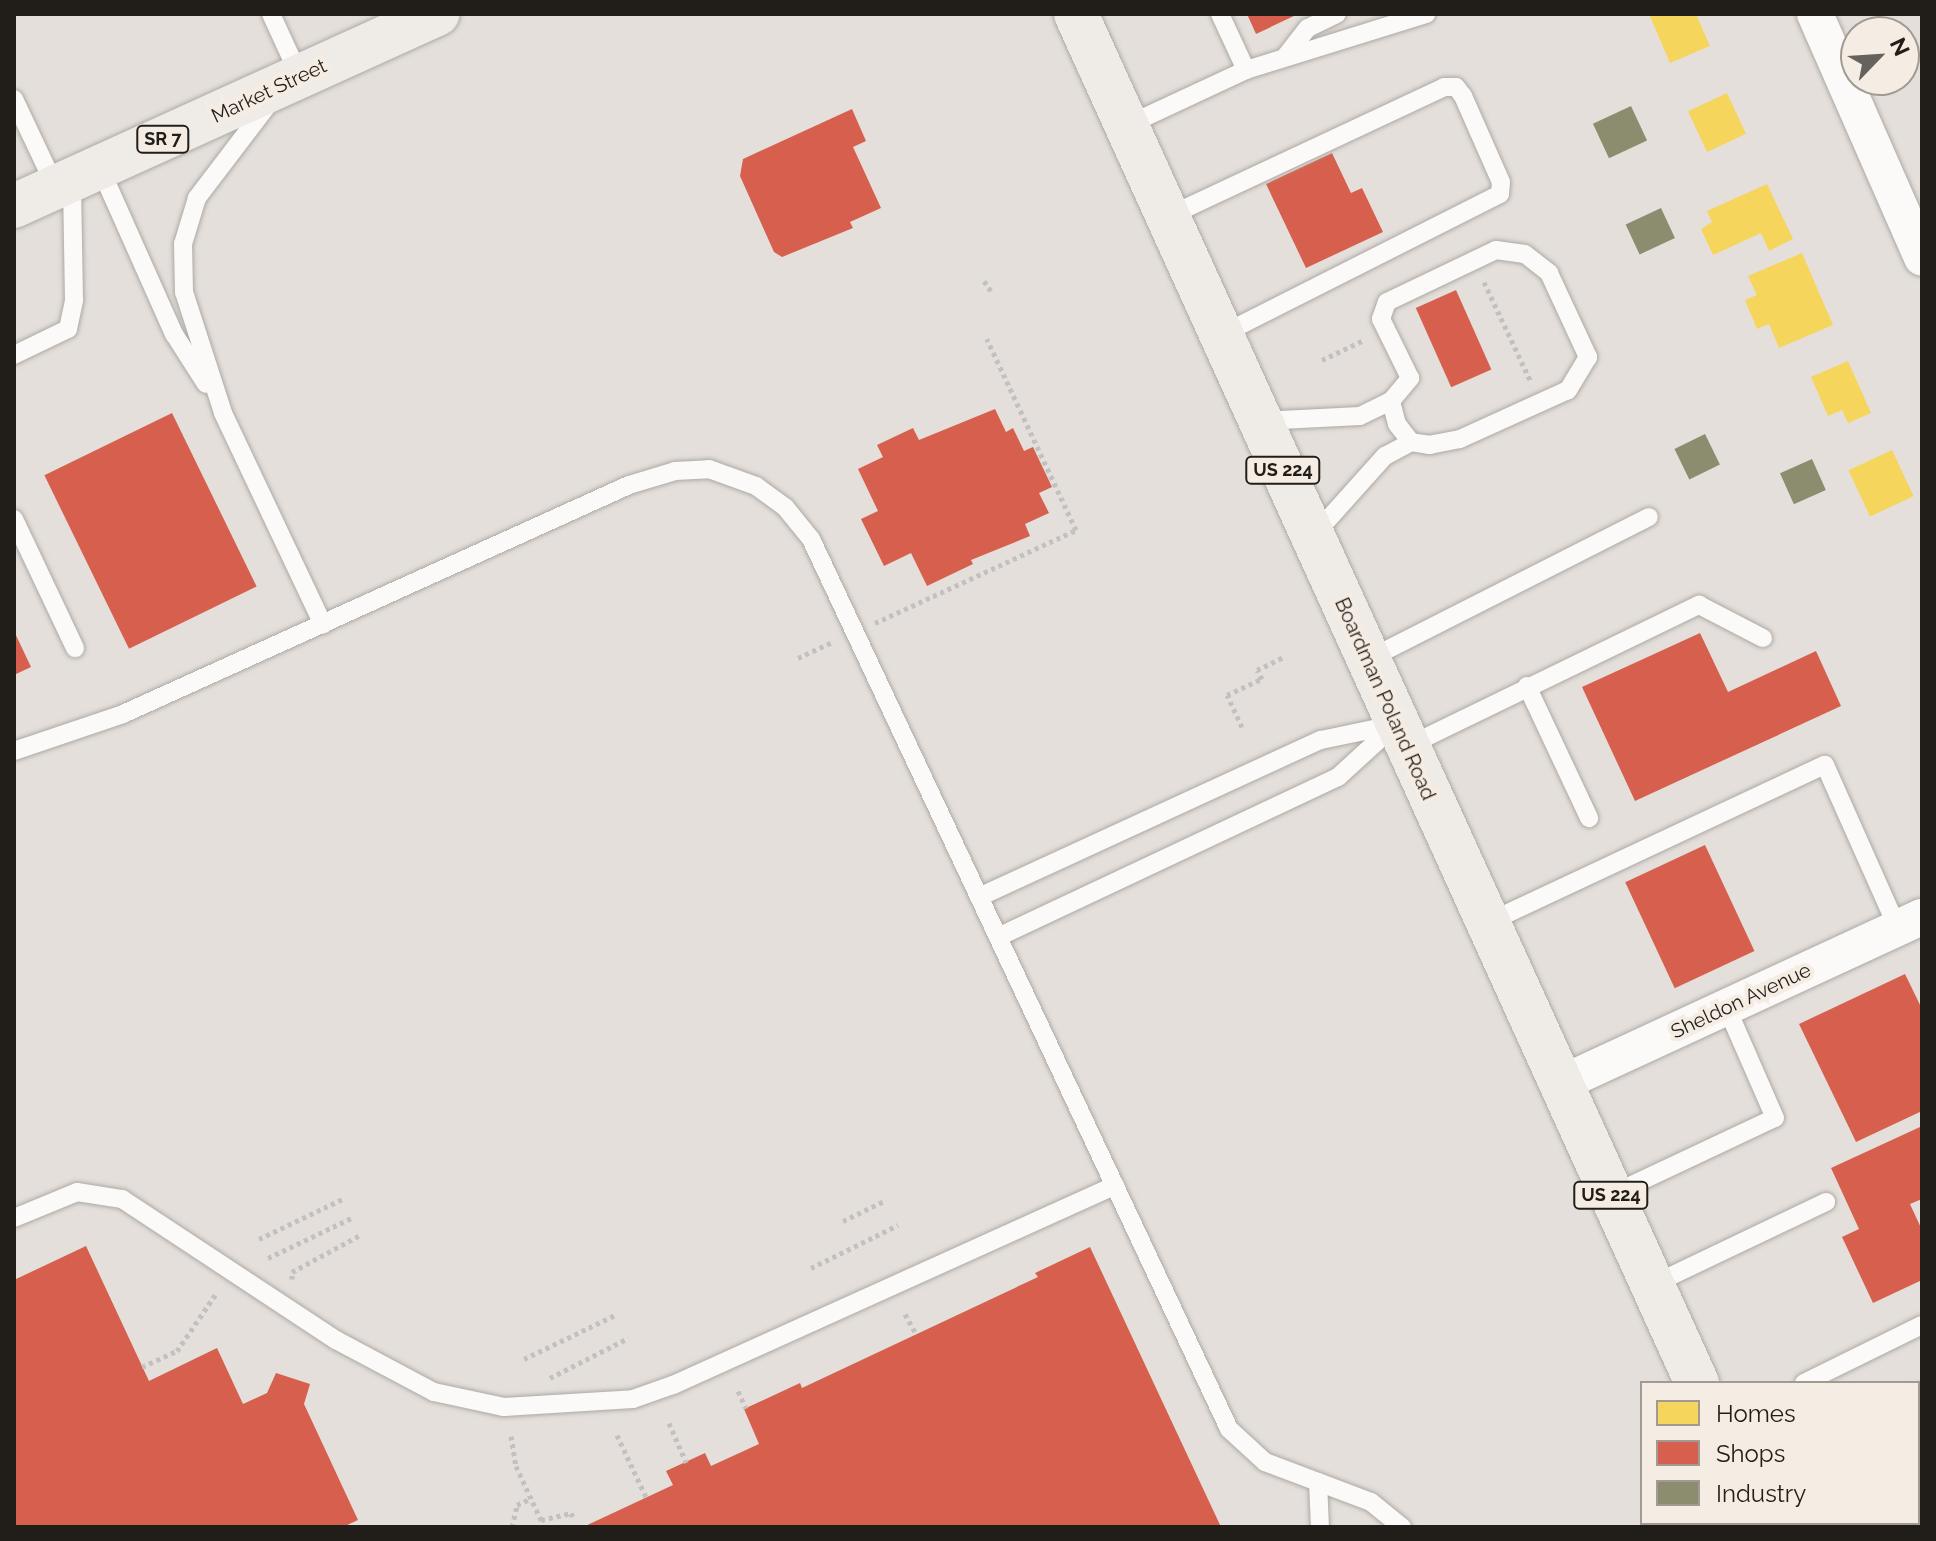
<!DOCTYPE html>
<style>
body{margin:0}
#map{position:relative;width:1936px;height:1541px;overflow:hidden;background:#e4dfda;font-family:Raleway,sans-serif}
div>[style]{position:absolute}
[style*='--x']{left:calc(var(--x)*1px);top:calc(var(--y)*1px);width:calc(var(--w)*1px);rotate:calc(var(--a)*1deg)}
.homes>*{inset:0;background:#f6d55c;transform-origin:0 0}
.shops>*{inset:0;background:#d6604d;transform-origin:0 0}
.industry>*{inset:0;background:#8c8c6e;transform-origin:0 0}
.path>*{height:5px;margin-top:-2.5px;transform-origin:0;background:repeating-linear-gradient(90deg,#c2c1bf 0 4px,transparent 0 8px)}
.roads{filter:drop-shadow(0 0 2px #ada9a5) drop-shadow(0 0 2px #ada9a5)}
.service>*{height:18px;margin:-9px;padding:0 9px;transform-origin:9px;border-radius:9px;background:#fbfaf9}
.minor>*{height:36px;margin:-18px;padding:0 18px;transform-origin:18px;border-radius:18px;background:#fbfaf9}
.primary>*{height:44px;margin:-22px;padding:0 22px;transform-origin:22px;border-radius:22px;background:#efebe6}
span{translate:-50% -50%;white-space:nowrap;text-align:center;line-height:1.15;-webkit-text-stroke:8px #f5ede3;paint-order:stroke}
.shield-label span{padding:2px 6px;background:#f5ede3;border:2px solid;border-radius:6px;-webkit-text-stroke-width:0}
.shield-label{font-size:18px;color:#211e1a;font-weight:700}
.street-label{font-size:20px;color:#211e1a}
.frame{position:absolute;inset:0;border:16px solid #211e1a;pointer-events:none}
.legend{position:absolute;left:1640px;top:1381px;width:280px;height:144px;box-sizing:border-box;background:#f5ede3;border:2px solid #a09a93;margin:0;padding:10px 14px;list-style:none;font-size:24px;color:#211e1a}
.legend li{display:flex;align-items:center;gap:16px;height:40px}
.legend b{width:40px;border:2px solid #a09a93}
.north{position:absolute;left:1840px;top:16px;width:80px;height:80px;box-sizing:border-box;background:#f5ede3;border:2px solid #a09a93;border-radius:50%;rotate:65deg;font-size:22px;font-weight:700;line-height:32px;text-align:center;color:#211e1a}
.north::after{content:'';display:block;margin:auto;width:28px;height:36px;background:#65625d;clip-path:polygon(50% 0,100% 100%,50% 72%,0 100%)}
</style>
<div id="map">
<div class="homes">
<i style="clip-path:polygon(1649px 14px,1696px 14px,1710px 46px,1670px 63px)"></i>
<i style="left:1727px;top:93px;width:45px;height:43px;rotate:65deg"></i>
<i style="clip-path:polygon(1767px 184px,1793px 239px,1769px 251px,1761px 233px,1713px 255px,1701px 229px,1712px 222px,1707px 211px)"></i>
<i style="clip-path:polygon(1802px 253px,1833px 325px,1779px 348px,1769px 324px,1757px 329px,1745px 300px,1757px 295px,1748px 276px)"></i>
<i style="clip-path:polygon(1848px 361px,1871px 413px,1848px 423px,1842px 410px,1828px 416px,1811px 377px)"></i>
<i style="left:1892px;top:450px;width:51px;height:48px;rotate:65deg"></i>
</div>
<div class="shops">
<i style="clip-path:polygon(1247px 14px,1298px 14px,1256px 34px)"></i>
<i style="clip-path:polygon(852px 109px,866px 141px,853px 147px,881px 208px,850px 222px,853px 228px,782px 257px,774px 252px,740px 176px,743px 159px)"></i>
<i style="clip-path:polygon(1332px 153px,1351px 193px,1362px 188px,1383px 232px,1306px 268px,1266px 184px)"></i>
<i style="left:1456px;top:290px;width:87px;height:44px;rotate:66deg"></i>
<i style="clip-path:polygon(995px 409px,1006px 432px,1013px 428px,1024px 451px,1033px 447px,1052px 487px,1039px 493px,1049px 513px,1025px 524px,1030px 536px,971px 560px,973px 564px,927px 586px,911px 553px,884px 566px,861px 519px,878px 511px,858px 469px,883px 457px,877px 445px,913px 428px,919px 440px)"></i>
<i style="left:172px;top:413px;width:193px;height:142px;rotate:64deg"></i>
<i style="clip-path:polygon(14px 631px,31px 667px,14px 675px)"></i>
<i style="clip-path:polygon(1700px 633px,1728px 692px,1816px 651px,1841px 706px,1635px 801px,1582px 687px)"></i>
<i style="left:1705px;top:845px;width:117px;height:88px;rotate:65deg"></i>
<i style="clip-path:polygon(1905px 974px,1922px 1009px,1922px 1111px,1856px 1142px,1799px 1024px)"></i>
<i style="clip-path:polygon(1920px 1127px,1922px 1199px,1910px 1204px,1922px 1230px,1922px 1280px,1873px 1303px,1842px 1237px,1859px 1229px,1831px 1168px)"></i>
<i style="clip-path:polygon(86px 1246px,149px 1381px,217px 1348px,243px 1404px,267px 1393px,276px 1373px,310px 1384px,304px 1404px,358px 1520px,343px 1527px,14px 1527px,14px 1280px)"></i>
<i style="clip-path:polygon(1090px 1247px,1221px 1527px,583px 1527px,673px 1485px,666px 1471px,705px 1453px,711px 1466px,759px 1444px,744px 1409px,800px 1383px,802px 1388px,1038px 1277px,1035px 1273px)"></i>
</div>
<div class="industry">
<i style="left:1631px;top:106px;width:38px;height:42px;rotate:65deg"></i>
<i style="left:1661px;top:208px;width:33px;height:39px;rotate:65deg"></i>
<i style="left:1705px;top:434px;width:34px;height:34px;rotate:64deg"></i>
<i style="left:1812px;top:459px;width:34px;height:35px;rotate:66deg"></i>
</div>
<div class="path">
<i style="--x:984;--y:281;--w:12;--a:55"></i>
<i style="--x:1484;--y:282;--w:110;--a:64.8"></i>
<i style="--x:1322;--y:360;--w:47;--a:-25.5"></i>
<i style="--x:875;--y:623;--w:221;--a:-24.8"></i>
<i style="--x:1076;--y:530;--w:211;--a:-115"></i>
<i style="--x:798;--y:658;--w:38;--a:-25"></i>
<i style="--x:1242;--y:727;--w:35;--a:-115"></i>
<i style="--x:1227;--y:695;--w:38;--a:-25"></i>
<i style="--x:1262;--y:679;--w:10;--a:-119"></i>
<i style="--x:1257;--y:670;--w:30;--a:-26"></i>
<i style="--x:843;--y:1221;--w:48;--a:-26"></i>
<i style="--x:259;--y:1239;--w:95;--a:-25.5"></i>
<i style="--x:268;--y:1258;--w:95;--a:-25.5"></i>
<i style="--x:811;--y:1268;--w:97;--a:-26.3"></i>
<i style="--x:292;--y:1279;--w:7;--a:-90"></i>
<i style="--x:292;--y:1272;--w:80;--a:-28.5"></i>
<i style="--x:905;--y:1314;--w:23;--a:61"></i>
<i style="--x:524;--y:1359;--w:103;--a:-25.8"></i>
<i style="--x:142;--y:1367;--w:38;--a:-25"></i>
<i style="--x:177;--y:1351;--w:68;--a:-55.8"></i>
<i style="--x:550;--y:1378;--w:88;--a:-27.1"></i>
<i style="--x:738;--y:1391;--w:19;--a:65"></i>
<i style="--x:669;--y:1423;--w:43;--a:66.4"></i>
<i style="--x:617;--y:1435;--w:68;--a:64.9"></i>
<i style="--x:511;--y:1436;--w:30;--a:81"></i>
<i style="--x:516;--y:1466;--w:60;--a:65.2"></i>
<i style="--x:541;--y:1520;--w:31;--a:-13"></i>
<i style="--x:571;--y:1513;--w:4;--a:63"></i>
<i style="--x:512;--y:1527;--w:23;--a:-77"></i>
<i style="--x:517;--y:1505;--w:14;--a:-25"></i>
</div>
<div class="roads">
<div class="service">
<i style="--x:271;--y:14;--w:69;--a:65.3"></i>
<i style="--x:1285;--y:57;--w:37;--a:-52"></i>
<i style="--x:1308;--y:28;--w:32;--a:-26"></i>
<i style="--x:1246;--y:70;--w:189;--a:-17.3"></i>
<i style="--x:14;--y:99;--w:98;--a:64.7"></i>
<i style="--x:267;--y:106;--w:116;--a:127.3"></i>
<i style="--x:197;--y:198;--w:48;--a:106.9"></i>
<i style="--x:183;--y:244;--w:48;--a:88.8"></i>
<i style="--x:184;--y:292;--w:127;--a:72.1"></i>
<i style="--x:223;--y:413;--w:234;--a:64.7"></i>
<i style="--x:1128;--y:125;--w:130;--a:-25"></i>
<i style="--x:1246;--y:70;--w:62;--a:-114.9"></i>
<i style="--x:100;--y:168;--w:182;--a:66"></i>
<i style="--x:174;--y:334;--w:59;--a:57.4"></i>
<i style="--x:1169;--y:216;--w:304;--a:-25.1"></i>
<i style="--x:1444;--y:87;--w:12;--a:0"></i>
<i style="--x:1456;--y:87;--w:11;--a:52"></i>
<i style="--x:1463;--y:96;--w:94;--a:66.2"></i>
<i style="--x:1501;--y:182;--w:12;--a:95"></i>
<i style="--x:1500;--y:194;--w:310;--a:153.2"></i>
<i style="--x:1496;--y:250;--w:29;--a:8"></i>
<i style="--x:1525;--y:254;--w:31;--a:38"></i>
<i style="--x:1549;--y:273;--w:93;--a:65.1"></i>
<i style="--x:1588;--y:357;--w:39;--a:121"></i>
<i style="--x:1568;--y:390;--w:119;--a:155.6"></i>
<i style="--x:1460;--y:439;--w:31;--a:169"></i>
<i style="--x:1430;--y:445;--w:19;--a:-171"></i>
<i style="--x:1411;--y:442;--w:23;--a:-128"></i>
<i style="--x:1397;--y:424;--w:24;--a:-105"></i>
<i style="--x:1391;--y:401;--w:30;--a:-50"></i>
<i style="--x:1410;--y:378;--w:66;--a:-116.2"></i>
<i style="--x:1381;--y:319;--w:18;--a:-71"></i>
<i style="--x:1387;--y:302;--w:121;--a:-25.5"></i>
<i style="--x:14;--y:355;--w:60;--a:-25.7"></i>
<i style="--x:68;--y:329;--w:30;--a:-78"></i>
<i style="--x:74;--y:300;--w:120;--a:-91"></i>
<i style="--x:1261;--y:421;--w:99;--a:-2.9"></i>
<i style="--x:1360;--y:416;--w:34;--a:-26"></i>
<i style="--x:14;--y:519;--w:143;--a:64.7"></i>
<i style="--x:1314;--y:535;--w:106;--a:-48.1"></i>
<i style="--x:1385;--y:456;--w:30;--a:-28"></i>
<i style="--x:1367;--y:660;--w:316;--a:-26.9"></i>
<i style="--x:1527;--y:686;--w:146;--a:64.8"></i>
<i style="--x:1406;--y:747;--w:326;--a:-25.9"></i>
<i style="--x:1699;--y:605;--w:72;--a:27.3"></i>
<i style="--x:14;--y:751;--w:115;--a:-18.7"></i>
<i style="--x:123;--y:714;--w:555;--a:-24.35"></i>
<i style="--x:629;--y:485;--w:48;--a:-16.9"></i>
<i style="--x:675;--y:471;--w:34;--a:-3"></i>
<i style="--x:709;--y:469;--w:50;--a:19.9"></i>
<i style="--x:756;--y:486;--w:36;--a:36"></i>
<i style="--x:785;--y:507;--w:41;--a:50.9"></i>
<i style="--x:811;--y:539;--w:983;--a:64.84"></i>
<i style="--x:1229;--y:1429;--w:49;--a:42.5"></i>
<i style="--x:1265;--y:1462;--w:113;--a:20.7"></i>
<i style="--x:1371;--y:1502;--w:40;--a:39"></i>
<i style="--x:979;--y:897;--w:376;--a:-24.7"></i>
<i style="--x:1321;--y:740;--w:74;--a:-11.8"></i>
<i style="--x:1487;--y:923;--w:373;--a:-25.1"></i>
<i style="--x:1825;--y:765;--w:180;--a:66"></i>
<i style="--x:998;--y:937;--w:376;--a:-25.2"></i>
<i style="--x:1338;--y:777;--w:79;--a:-42.4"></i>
<i style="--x:1611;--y:1195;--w:181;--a:-25.2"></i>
<i style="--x:1775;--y:1118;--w:120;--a:-113.6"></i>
<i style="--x:14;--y:1218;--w:68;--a:-22.4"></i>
<i style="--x:77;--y:1192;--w:46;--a:8.8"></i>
<i style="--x:122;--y:1199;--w:256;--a:33.4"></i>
<i style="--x:336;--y:1340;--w:111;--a:28"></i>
<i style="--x:434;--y:1392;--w:72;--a:12.1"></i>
<i style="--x:504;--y:1407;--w:129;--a:-3.5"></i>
<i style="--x:633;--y:1399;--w:42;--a:-19.3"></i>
<i style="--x:673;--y:1385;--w:485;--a:-24.3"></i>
<i style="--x:1652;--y:1285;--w:193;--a:-25.5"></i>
<i style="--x:1804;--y:1383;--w:131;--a:-26.2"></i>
<i style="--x:1918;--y:1395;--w:4;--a:-27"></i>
<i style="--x:1318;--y:1482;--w:45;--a:87.5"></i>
<i style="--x:1882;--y:1523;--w:4;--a:63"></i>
</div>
<div class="minor">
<i style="--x:1815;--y:14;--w:266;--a:66.3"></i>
<i style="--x:1560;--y:1084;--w:399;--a:-24.8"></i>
</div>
<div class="primary">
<i style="--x:1076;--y:14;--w:1503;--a:65.6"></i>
<i style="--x:14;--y:206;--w:465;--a:-24.4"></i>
<i style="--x:1762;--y:1523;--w:4;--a:76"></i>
</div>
</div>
<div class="shield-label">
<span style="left:163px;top:139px">SR 7</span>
<span style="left:1283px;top:470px">US 224</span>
<span style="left:1611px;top:1195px">US 224</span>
</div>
<div class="street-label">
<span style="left:269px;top:91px;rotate:-25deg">Market Street</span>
<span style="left:1385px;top:699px;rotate:66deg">Boardman Poland Road</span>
<span style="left:1741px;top:1001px;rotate:-25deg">Sheldon Avenue</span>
</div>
<div class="frame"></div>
<ul class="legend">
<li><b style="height:22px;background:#f6d55c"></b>Homes</li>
<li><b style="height:22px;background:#d6604d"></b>Shops</li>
<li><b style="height:22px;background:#8c8c6e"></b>Industry</li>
</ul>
<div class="north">N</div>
</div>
